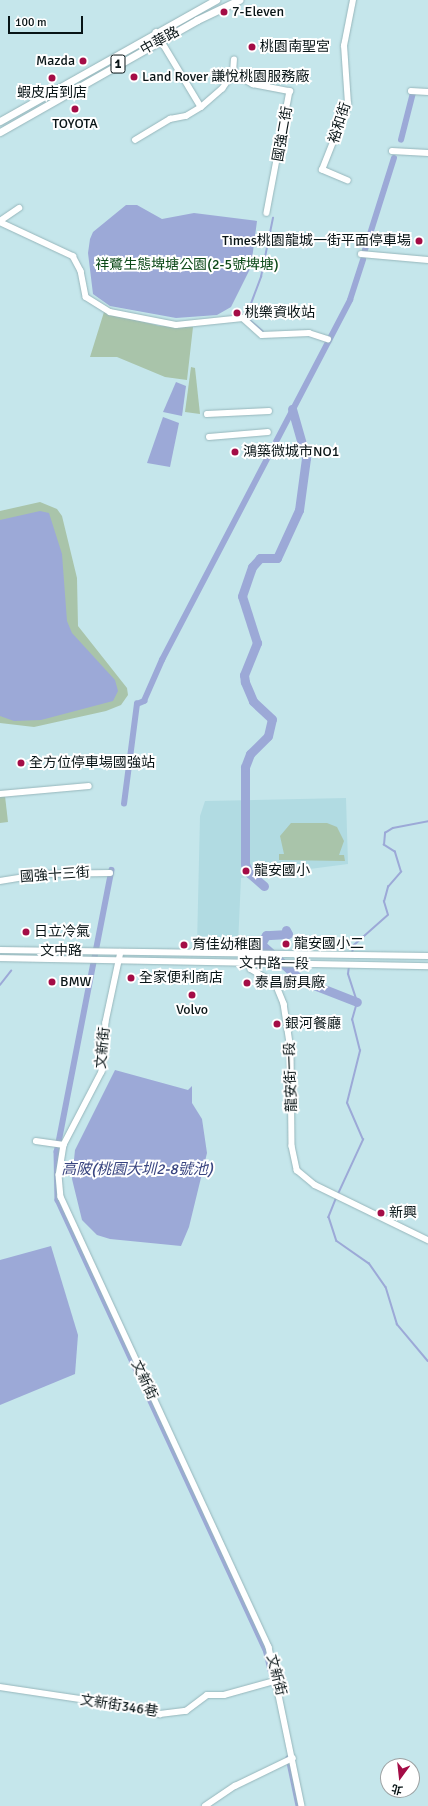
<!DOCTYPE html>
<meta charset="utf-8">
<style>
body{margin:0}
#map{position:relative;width:428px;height:1806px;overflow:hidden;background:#c5e6eb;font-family:Signika,"Noto Sans TC",sans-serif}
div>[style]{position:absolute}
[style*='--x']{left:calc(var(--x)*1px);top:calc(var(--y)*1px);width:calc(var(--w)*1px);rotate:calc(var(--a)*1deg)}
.built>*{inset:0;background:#b1dbe2}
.green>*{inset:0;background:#a9c4aa}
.water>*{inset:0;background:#9ca9d7}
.stream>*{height:1.5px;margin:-0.75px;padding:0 0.75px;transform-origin:0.75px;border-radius:0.75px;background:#9ca9d7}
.canal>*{height:5.5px;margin:-2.75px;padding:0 2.75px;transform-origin:2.75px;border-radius:2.75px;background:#9ca9d7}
.river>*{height:9px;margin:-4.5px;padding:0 4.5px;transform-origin:4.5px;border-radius:4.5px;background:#9ca9d7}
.roads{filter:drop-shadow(0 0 1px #96b6bb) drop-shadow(0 0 1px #96b6bb)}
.minor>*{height:5.5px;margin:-2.75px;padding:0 2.75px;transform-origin:2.75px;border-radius:2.75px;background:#fff}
.major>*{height:7px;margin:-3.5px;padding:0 3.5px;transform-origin:3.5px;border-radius:3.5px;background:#fff}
.dots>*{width:11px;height:11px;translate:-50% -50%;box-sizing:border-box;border:2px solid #fff;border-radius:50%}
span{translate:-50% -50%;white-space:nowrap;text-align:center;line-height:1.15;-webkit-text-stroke:4px #fff;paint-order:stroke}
.shield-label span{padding:1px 3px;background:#fff;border:1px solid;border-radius:3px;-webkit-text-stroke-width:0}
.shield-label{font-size:13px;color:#081416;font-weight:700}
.poi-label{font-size:14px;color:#081416}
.left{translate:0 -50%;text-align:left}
.right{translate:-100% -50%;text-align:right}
.street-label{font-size:14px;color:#081416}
.park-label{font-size:14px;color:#0c4918}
.water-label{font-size:15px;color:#394580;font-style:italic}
.north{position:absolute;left:380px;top:1758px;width:40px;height:40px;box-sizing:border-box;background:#fff;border:1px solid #9ca1a2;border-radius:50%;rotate:195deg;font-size:11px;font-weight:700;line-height:16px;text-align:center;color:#081416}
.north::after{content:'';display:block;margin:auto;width:14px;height:18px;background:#a40c46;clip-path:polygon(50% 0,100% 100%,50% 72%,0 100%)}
.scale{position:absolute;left:8px;top:16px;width:75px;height:18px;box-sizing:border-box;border:2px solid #081416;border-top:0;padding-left:5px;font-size:12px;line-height:14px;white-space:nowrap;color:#081416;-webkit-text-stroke:3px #fff;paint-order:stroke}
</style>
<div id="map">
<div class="built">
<i style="clip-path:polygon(346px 798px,348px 864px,241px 878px,238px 945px,197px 945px,200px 816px,205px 801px)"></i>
</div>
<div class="green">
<i style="clip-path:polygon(104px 312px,160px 326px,193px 327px,187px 380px,165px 377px,117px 357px,90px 357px)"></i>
<i style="clip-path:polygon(191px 367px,195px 368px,200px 414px,185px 412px)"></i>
<i style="clip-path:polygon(40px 502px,57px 509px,62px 516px,77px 578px,78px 626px,127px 688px,128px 695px,121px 705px,106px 711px,34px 727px,0 723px,0 511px)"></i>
<i style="clip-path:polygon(0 796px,5px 796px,8px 822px,0 823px)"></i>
<i style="clip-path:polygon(291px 823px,327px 823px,337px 827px,344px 841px,339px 855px,344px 855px,345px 861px,279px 860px,279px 854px,284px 854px,280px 836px)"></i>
</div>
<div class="water">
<i style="clip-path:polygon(126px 205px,137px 205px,162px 219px,194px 213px,257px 221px,251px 267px,231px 307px,217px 315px,176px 318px,110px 306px,93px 294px,88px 253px,90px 239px,93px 232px)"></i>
<i style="clip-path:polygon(176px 382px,186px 386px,182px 416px,163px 412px)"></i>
<i style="clip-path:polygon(163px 417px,179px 423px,170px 467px,147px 463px)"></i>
<i style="clip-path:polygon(40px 511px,49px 513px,62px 554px,67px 621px,72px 633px,115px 680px,118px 691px,113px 701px,41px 720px,14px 721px,0 716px,0 520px)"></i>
<i style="clip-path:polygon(115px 1070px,188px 1090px,192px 1086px,192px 1103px,202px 1119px,207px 1153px,189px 1227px,181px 1246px,110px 1239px,97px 1235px,82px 1220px,72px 1179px,75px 1150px)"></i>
<i style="clip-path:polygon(51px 1246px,78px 1335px,75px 1374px,0 1405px,0 1260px)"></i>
</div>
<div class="stream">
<i style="--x:263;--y:332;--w:23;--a:-139"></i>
<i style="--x:246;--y:317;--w:43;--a:-69.4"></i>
<i style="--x:261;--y:277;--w:60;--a:-78.5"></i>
<i style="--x:352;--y:953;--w:8;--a:-76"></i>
<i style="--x:354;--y:945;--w:45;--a:-41.4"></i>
<i style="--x:388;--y:915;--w:14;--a:-107"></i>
<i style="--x:384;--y:902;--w:16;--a:-75"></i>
<i style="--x:388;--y:887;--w:20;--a:-49"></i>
<i style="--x:401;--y:872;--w:21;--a:-107"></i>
<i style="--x:395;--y:852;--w:13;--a:-148"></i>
<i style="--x:384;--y:845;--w:12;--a:-85"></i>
<i style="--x:385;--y:833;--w:9;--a:-32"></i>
<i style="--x:393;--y:828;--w:36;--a:-11"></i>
<i style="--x:0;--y:985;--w:18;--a:-52"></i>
<i style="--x:338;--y:1194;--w:60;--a:-65.2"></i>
<i style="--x:363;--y:1140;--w:40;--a:-113.4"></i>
<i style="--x:347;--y:1103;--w:54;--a:-76"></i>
<i style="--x:360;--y:1051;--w:32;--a:-104"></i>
<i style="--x:352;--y:1020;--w:19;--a:-74"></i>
<i style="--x:357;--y:1002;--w:29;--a:-108"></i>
<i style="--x:348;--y:974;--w:8;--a:-83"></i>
<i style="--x:337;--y:1197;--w:22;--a:112"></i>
<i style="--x:329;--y:1217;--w:25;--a:72"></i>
<i style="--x:337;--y:1241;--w:39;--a:35"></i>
<i style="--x:369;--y:1263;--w:29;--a:55"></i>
<i style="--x:386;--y:1287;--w:39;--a:73"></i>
<i style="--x:397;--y:1324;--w:48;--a:50"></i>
</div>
<div class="canal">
<i style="--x:401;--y:140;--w:49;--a:-75.7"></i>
<i style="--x:365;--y:250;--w:96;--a:-72.5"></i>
<i style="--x:124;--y:804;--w:101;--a:-82.6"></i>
<i style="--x:137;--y:704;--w:8;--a:-23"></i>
<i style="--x:144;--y:701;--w:45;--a:-66.3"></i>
<i style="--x:162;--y:660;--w:406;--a:-62.4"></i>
<i style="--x:350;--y:300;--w:42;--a:-72"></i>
<i style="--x:112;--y:870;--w:287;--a:101"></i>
<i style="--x:57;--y:1152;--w:48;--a:88.8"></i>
<i style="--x:58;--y:1200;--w:499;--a:65.2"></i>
<i style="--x:267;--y:1653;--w:18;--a:77"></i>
<i style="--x:289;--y:1758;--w:49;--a:78.2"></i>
</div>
<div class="river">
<i style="--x:264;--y:886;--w:20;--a:-139"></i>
<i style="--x:249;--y:873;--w:10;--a:-114"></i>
<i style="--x:245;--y:864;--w:97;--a:-90"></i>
<i style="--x:245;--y:767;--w:14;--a:-69"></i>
<i style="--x:250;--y:754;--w:25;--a:-45"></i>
<i style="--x:268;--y:736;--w:17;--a:-77"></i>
<i style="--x:272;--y:719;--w:26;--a:-137"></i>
<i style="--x:253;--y:701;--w:21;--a:-113"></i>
<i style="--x:245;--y:682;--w:7;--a:-98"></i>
<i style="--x:244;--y:675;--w:35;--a:-68"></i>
<i style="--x:257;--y:643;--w:49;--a:-107.7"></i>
<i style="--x:242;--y:596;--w:31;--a:-71"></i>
<i style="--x:252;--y:567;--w:12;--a:-48"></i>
<i style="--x:260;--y:558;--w:17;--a:0"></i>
<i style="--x:277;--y:558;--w:53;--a:-65.4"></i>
<i style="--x:299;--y:510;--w:52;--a:-82.3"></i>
<i style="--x:306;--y:458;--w:51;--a:-105.9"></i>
<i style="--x:286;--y:930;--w:4;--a:63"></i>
<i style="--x:288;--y:934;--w:22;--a:177"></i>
<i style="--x:266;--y:935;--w:10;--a:119"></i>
<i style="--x:261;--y:944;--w:54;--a:42"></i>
<i style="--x:301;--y:980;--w:60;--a:21.4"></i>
</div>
<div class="roads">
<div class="minor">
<i style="--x:156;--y:32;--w:87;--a:59"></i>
<i style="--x:233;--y:73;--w:23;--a:29"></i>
<i style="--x:253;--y:84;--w:38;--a:11"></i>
<i style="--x:290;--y:91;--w:124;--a:100.7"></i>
<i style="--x:411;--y:91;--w:17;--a:3"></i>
<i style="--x:135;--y:140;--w:41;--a:-31"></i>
<i style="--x:170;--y:119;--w:16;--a:-11"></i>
<i style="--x:186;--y:116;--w:17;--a:-31"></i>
<i style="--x:201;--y:107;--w:28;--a:-41"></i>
<i style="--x:222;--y:89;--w:19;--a:-55"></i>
<i style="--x:233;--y:73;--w:13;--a:-86"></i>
<i style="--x:392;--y:151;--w:36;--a:3"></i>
<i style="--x:348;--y:181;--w:28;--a:-157"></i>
<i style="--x:322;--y:170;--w:71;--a:-68.5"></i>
<i style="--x:348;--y:104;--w:58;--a:-93.9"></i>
<i style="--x:344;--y:46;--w:47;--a:-78.9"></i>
<i style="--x:0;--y:221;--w:23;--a:-34"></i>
<i style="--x:0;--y:222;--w:81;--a:25"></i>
<i style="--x:73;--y:256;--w:17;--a:62"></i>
<i style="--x:81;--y:271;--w:26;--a:79"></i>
<i style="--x:86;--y:297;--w:28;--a:32"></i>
<i style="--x:110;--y:312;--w:67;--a:11.1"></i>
<i style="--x:176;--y:325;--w:67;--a:-6"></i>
<i style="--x:243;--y:318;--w:25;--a:42"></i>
<i style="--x:262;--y:335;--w:47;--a:-2.4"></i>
<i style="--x:309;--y:333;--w:20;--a:18"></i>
<i style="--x:361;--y:254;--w:67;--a:5.1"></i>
<i style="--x:207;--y:414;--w:62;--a:-2.8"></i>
<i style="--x:209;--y:437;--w:59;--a:-4.8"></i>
<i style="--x:0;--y:794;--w:89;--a:-5.1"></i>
<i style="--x:0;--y:881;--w:44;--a:-9.2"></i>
<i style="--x:43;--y:874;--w:67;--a:-0.9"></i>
<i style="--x:0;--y:950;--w:428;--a:0.8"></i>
<i style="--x:121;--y:952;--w:72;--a:102.1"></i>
<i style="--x:106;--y:1022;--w:50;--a:94.6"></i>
<i style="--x:102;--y:1072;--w:82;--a:117.5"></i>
<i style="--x:64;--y:1145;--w:30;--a:99"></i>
<i style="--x:59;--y:1175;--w:22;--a:85"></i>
<i style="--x:61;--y:1197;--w:496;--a:65.2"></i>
<i style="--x:269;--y:1647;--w:162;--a:78.3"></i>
<i style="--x:251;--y:955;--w:14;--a:90"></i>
<i style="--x:251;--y:969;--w:29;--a:31"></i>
<i style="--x:276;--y:984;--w:22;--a:68"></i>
<i style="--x:284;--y:1004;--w:47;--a:81.3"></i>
<i style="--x:291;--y:1050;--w:96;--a:89.4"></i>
<i style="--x:292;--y:1146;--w:25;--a:78"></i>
<i style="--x:297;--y:1170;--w:23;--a:40"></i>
<i style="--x:315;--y:1185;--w:126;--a:26"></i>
<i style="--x:0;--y:958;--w:428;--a:1.1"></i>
<i style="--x:36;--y:1141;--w:28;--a:8"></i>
<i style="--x:0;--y:1687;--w:143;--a:8.5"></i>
<i style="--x:141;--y:1708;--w:20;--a:18"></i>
<i style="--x:160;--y:1714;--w:26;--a:-7"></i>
<i style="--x:186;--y:1711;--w:26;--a:-37"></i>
<i style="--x:207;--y:1695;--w:17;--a:0"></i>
<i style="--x:224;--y:1695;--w:56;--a:-15.5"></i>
<i style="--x:205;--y:1806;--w:36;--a:-34"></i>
<i style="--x:235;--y:1786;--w:64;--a:-25.8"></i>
</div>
<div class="major">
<i style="--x:0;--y:121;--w:248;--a:-29.3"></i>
<i style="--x:0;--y:132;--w:227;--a:-29.6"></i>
<i style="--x:197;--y:20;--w:47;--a:-25.5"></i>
</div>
</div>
<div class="dots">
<i style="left:224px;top:12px;background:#a40c46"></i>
<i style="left:252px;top:47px;background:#a40c46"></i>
<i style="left:83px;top:61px;background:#a40c46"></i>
<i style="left:134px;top:77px;background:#a40c46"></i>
<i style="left:52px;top:78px;background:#a40c46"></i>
<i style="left:75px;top:109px;background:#a40c46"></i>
<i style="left:419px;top:241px;background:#a40c46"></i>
<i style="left:237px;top:313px;background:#a40c46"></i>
<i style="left:235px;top:452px;background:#a40c46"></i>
<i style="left:21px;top:763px;background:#a40c46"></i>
<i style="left:246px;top:871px;background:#a40c46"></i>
<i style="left:26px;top:932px;background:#a40c46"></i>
<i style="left:286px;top:944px;background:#a40c46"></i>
<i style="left:184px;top:945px;background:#a40c46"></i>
<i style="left:131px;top:978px;background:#a40c46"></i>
<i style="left:52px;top:982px;background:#a40c46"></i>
<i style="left:247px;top:983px;background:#a40c46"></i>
<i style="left:192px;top:995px;background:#a40c46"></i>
<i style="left:277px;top:1024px;background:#a40c46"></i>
<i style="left:381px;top:1213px;background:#a40c46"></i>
</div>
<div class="shield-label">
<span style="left:118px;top:64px">1</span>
</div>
<div class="poi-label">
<span class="left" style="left:232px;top:12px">7-Eleven</span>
<span class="left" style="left:260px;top:47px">桃園南聖宮</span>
<span class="right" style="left:75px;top:61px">Mazda</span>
<span class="left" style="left:142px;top:77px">Land Rover 謙悅桃園服務廠</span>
<span style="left:52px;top:93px">蝦皮店到店</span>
<span style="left:75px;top:124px">TOYOTA</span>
<span class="right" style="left:411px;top:241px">Times桃園龍城一街平面停車場</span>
<span class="left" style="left:245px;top:313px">桃樂資收站</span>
<span class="left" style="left:243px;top:452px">鴻築微城市NO1</span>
<span class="left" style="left:29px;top:763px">全方位停車場國強站</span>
<span class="left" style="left:254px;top:871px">龍安國小</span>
<span class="left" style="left:34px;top:932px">日立冷氣</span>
<span class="left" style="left:294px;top:944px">龍安國小二</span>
<span class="left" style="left:192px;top:945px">育佳幼稚園</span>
<span class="left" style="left:139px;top:978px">全家便利商店</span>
<span class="left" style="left:60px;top:982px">BMW</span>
<span class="left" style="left:255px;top:983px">泰昌廚具廠</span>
<span style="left:192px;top:1010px">Volvo</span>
<span class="left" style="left:285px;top:1024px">銀河餐廳</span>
<span class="left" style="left:389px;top:1213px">新興</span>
</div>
<div class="street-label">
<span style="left:160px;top:41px;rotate:-29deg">中華路</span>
<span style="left:340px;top:123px;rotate:-72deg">裕和街</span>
<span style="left:283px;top:134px;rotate:-80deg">國強二街</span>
<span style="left:55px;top:875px;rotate:-4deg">國強十三街</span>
<span style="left:61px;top:951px">文中路</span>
<span style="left:274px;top:964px;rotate:1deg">文中路一段</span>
<span style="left:103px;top:1048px;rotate:-84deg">文新街</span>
<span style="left:291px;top:1077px;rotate:-92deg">龍安街一段</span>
<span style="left:144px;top:1380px;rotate:65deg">文新街</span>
<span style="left:276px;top:1675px;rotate:76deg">文新街</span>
<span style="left:119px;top:1706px;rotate:9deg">文新街346巷</span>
</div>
<div class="park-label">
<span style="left:187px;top:265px">祥鷺生態埤塘公園(2-5號埤塘)</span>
</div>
<div class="water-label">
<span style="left:137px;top:1170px">高陂(桃園大圳2-8號池)</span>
</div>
<div class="north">北</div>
<div class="scale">100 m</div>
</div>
